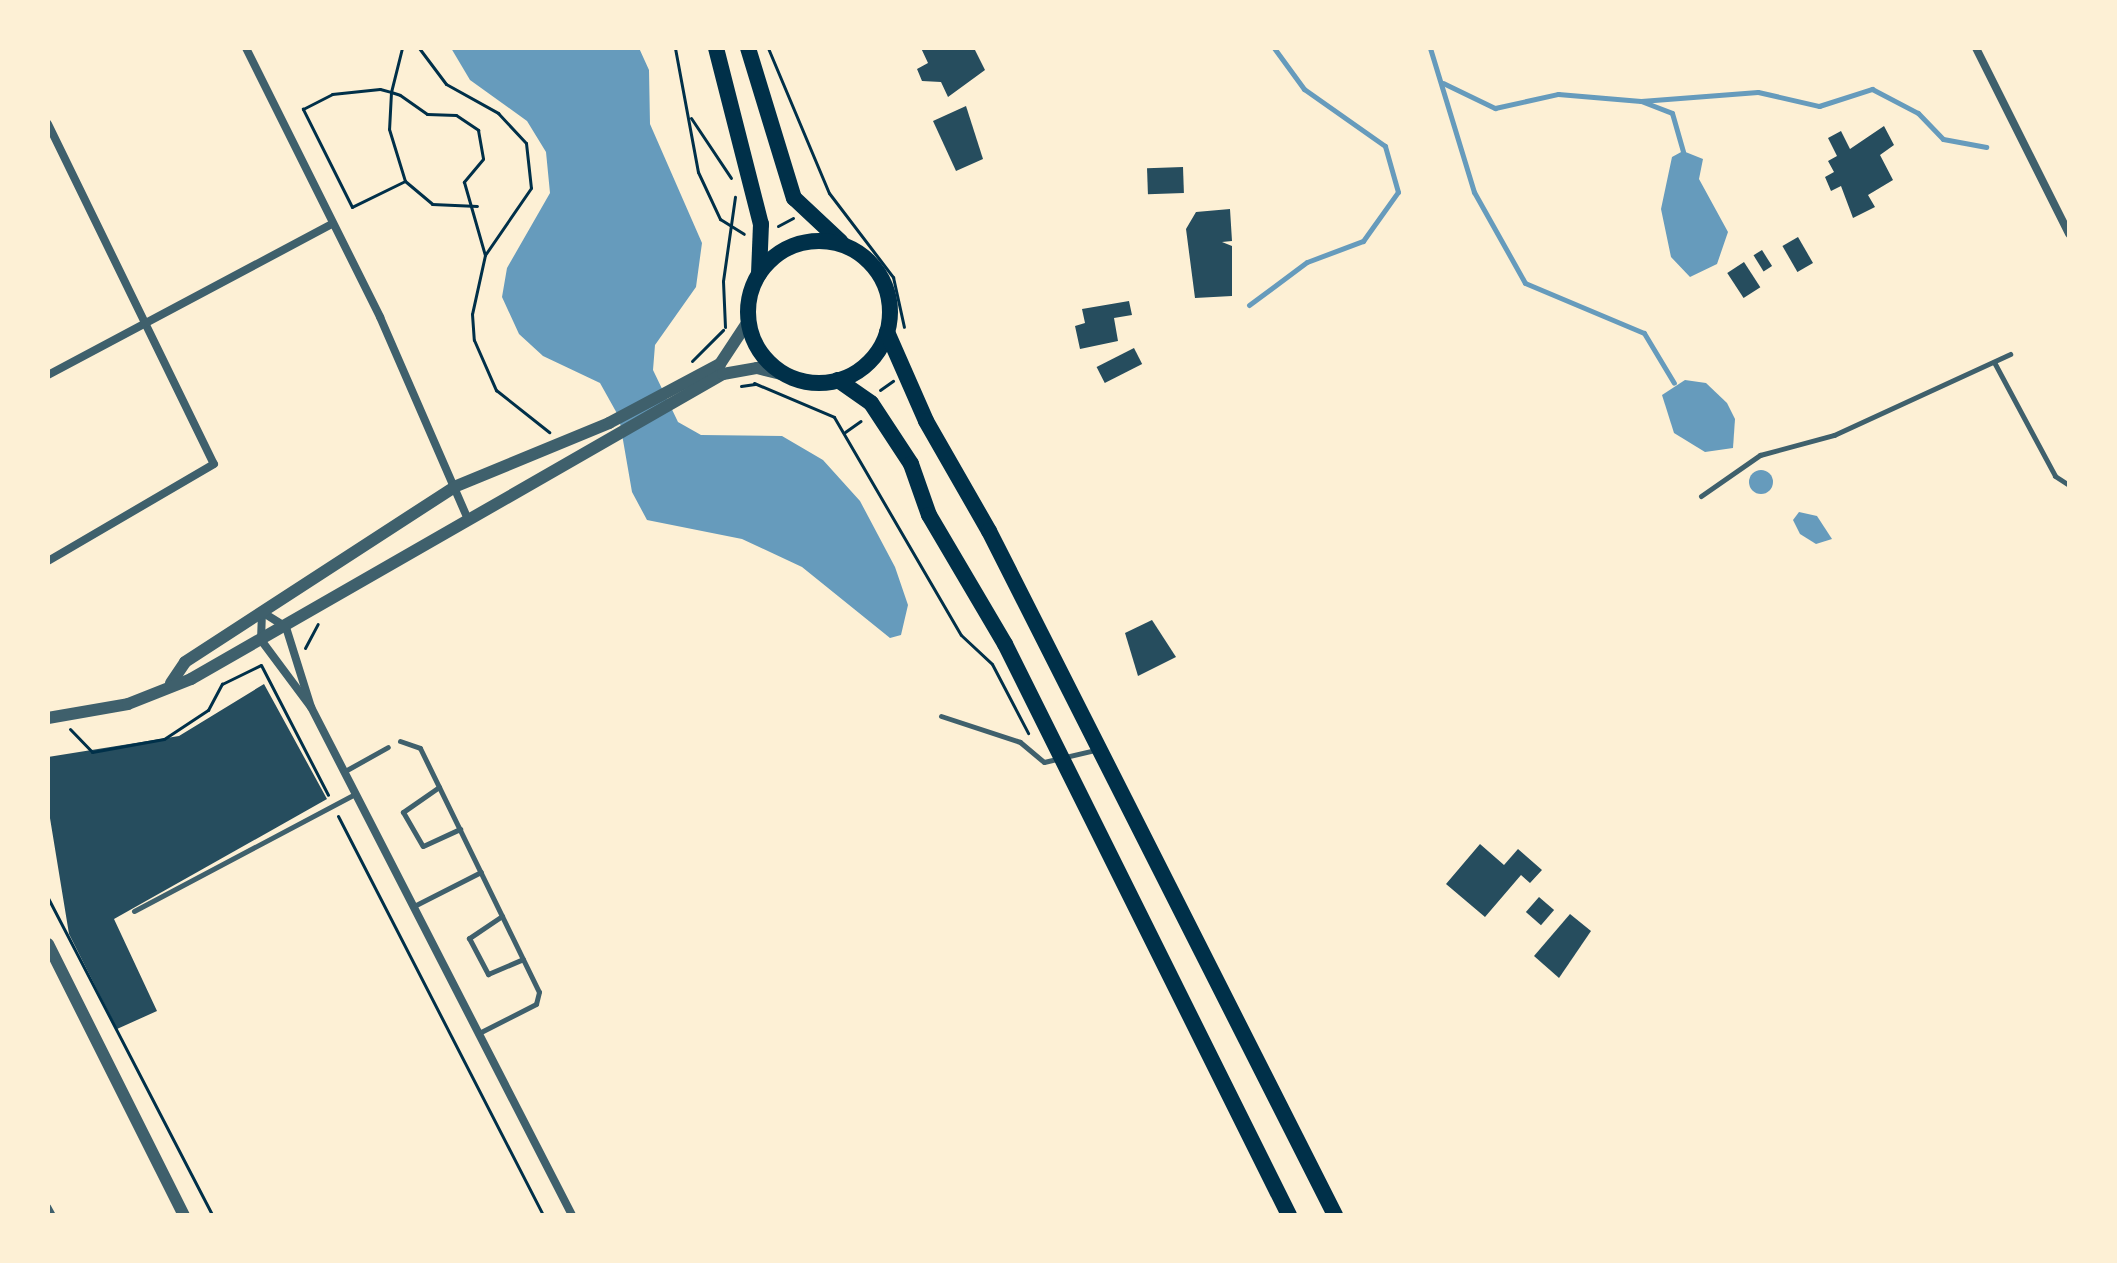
<!DOCTYPE html>
<style>
body{margin:0}
#map{position:relative;width:2117px;height:1263px;overflow:hidden;background:#fdf0d5;font-family:"Public Sans",sans-serif}
div>[style]{position:absolute}
[style*='--x']{left:calc(var(--x)*1px);top:calc(var(--y)*1px);width:calc(var(--w)*1px);rotate:calc(var(--a)*1deg)}
.water>*{inset:0;background:#669bbc}
.round{border-radius:50%}
.stream>*{height:5px;margin:-2.5px;padding:0 2.5px;transform-origin:2.5px;border-radius:2.5px;background:#669bbc}
.building>*{inset:0;background:#264d5e;transform-origin:0 0}
.path>*{height:3px;margin:-1.5px;padding:0 1.5px;transform-origin:1.5px;border-radius:1.5px;background:#003049}
.service>*{height:5px;margin:-2.5px;padding:0 2.5px;transform-origin:2.5px;border-radius:2.5px;background:#3f606c}
.minor>*{height:8px;margin:-4px;padding:0 4px;transform-origin:4px;border-radius:4px;background:#3f606c}
.tertiary>*{height:12px;margin:-6px;padding:0 6px;transform-origin:6px;border-radius:6px;background:#3f606c}
.primary>*{height:16px;margin:-8px;padding:0 8px;transform-origin:8px;border-radius:8px;background:#003049}
.primary>.ring{margin:-8px;padding:0;box-sizing:content-box;background:none;border:16px solid #003049;border-radius:50%}
span{translate:-50% -50%;white-space:nowrap;text-align:center;line-height:1.15;-webkit-text-stroke:6px #fdf0d5;paint-order:stroke}
.frame{position:absolute;inset:0;border:50px solid #fdf0d5;pointer-events:none}
</style>
<div id="map">
<div class="water">
<i style="clip-path:polygon(451px 48px,639px 48px,649px 70px,650px 124px,702px 243px,696px 287px,655px 345px,653px 370px,678px 422px,701px 435px,782px 436px,823px 460px,860px 501px,895px 567px,908px 605px,901px 635px,890px 638px,802px 567px,742px 539px,647px 520px,632px 492px,619px 417px,600px 383px,543px 356px,519px 334px,502px 297px,507px 268px,550px 193px,546px 152px,527px 121px,470px 80px)"></i>
<i style="clip-path:polygon(1683px 151px,1703px 159px,1699px 179px,1728px 232px,1717px 264px,1690px 277px,1671px 257px,1661px 209px,1672px 157px)"></i>
<i style="clip-path:polygon(1685px 380px,1706px 383px,1727px 403px,1735px 419px,1733px 448px,1705px 452px,1674px 433px,1662px 395px)"></i>
<i class="round" style="left:1749px;top:470px;width:24px;height:24px"></i>
<i style="clip-path:polygon(1799px 512px,1817px 516px,1832px 539px,1816px 544px,1800px 534px,1793px 520px)"></i>
</div>
<div class="stream">
<i style="--x:1430;--y:48;--w:151;--a:73"></i>
<i style="--x:1474;--y:192;--w:104;--a:60.7"></i>
<i style="--x:1525;--y:283;--w:129;--a:22.8"></i>
<i style="--x:1644;--y:333;--w:58;--a:59"></i>
<i style="--x:1443;--y:83;--w:58;--a:25.7"></i>
<i style="--x:1495;--y:108;--w:65;--a:-12.5"></i>
<i style="--x:1558;--y:94;--w:83;--a:4.8"></i>
<i style="--x:1641;--y:101;--w:33;--a:21"></i>
<i style="--x:1672;--y:113;--w:40;--a:74"></i>
<i style="--x:1641;--y:101;--w:117;--a:-4.4"></i>
<i style="--x:1758;--y:92;--w:63;--a:12.9"></i>
<i style="--x:1819;--y:106;--w:56;--a:-17.8"></i>
<i style="--x:1872;--y:89;--w:52;--a:27.6"></i>
<i style="--x:1918;--y:113;--w:36;--a:46"></i>
<i style="--x:1943;--y:139;--w:44;--a:10.5"></i>
<i style="--x:1249;--y:305;--w:72;--a:-36.6"></i>
<i style="--x:1307;--y:262;--w:60;--a:-20.6"></i>
<i style="--x:1363;--y:241;--w:60;--a:-54.5"></i>
<i style="--x:1398;--y:192;--w:48;--a:-105.8"></i>
<i style="--x:1385;--y:146;--w:99;--a:-144.9"></i>
<i style="--x:1304;--y:89;--w:51;--a:-126.2"></i>
</div>
<div class="building">
<i style="clip-path:polygon(921px 48px,974px 48px,985px 70px,948px 97px,941px 82px,922px 81px,917px 69px,928px 63px)"></i>
<i style="clip-path:polygon(966px 106px,983px 159px,956px 171px,933px 121px)"></i>
<i style="clip-path:polygon(1884px 126px,1894px 145px,1880px 155px,1893px 180px,1868px 195px,1875px 207px,1853px 218px,1841px 186px,1831px 191px,1825px 177px,1834px 172px,1828px 161px,1837px 156px,1828px 138px,1841px 131px,1850px 149px)"></i>
<i style="left:1183px;top:167px;width:26px;height:36px;rotate:88deg"></i>
<i style="clip-path:polygon(1230px 209px,1232px 241px,1222px 242px,1232px 246px,1232px 296px,1195px 298px,1186px 229px,1196px 212px)"></i>
<i style="left:1798px;top:237px;width:30px;height:18px;rotate:60deg"></i>
<i style="left:1762px;top:250px;width:19px;height:10px;rotate:58deg"></i>
<i style="left:1744px;top:262px;width:30px;height:20px;rotate:57deg"></i>
<i style="clip-path:polygon(1129px 301px,1132px 315px,1114px 318px,1118px 341px,1080px 349px,1075px 326px,1085px 323px,1082px 309px)"></i>
<i style="left:1134px;top:348px;width:18px;height:42px;rotate:63deg"></i>
<i style="clip-path:polygon(1152px 620px,1176px 657px,1138px 676px,1125px 633px)"></i>
<i style="clip-path:polygon(264px 684px,327px 799px,114px 919px,157px 1011px,117px 1029px,69px 934px,48px 806px,48px 757px,179px 736px)"></i>
<i style="clip-path:polygon(1480px 844px,1504px 865px,1518px 849px,1542px 870px,1530px 883px,1521px 875px,1485px 917px,1446px 884px)"></i>
<i style="left:1539px;top:897px;width:20px;height:20px;rotate:41deg"></i>
<i style="clip-path:polygon(1570px 914px,1591px 931px,1559px 978px,1534px 956px)"></i>
</div>
<div class="path">
<i style="--x:402;--y:48;--w:45;--a:104"></i>
<i style="--x:391;--y:92;--w:37;--a:93"></i>
<i style="--x:389;--y:129;--w:54;--a:72.9"></i>
<i style="--x:405;--y:181;--w:59;--a:153.9"></i>
<i style="--x:352;--y:207;--w:110;--a:-116.6"></i>
<i style="--x:303;--y:109;--w:33;--a:-27"></i>
<i style="--x:332;--y:94;--w:48;--a:-5.9"></i>
<i style="--x:380;--y:89;--w:11;--a:15"></i>
<i style="--x:391;--y:92;--w:9;--a:18"></i>
<i style="--x:400;--y:95;--w:33;--a:35"></i>
<i style="--x:427;--y:114;--w:29;--a:2"></i>
<i style="--x:456;--y:115;--w:27;--a:34"></i>
<i style="--x:478;--y:130;--w:29;--a:80"></i>
<i style="--x:483;--y:159;--w:30;--a:130"></i>
<i style="--x:464;--y:182;--w:76;--a:74"></i>
<i style="--x:485;--y:255;--w:60;--a:102.4"></i>
<i style="--x:472;--y:314;--w:26;--a:86"></i>
<i style="--x:474;--y:340;--w:55;--a:66.3"></i>
<i style="--x:496;--y:390;--w:68;--a:38.4"></i>
<i style="--x:419;--y:48;--w:45;--a:53.1"></i>
<i style="--x:446;--y:84;--w:60;--a:29.1"></i>
<i style="--x:498;--y:113;--w:41;--a:47"></i>
<i style="--x:526;--y:143;--w:45;--a:83.7"></i>
<i style="--x:531;--y:188;--w:81;--a:124.5"></i>
<i style="--x:675;--y:48;--w:126;--a:79.5"></i>
<i style="--x:698;--y:172;--w:52;--a:64.9"></i>
<i style="--x:720;--y:219;--w:28;--a:32"></i>
<i style="--x:768;--y:48;--w:157;--a:67.2"></i>
<i style="--x:829;--y:193;--w:106;--a:52.7"></i>
<i style="--x:893;--y:277;--w:51;--a:77.6"></i>
<i style="--x:691;--y:118;--w:72;--a:56.3"></i>
<i style="--x:405;--y:181;--w:35;--a:40"></i>
<i style="--x:432;--y:204;--w:45;--a:2.5"></i>
<i style="--x:778;--y:226;--w:17;--a:-28"></i>
<i style="--x:725;--y:327;--w:46;--a:-92.5"></i>
<i style="--x:723;--y:281;--w:85;--a:-81.9"></i>
<i style="--x:692;--y:361;--w:44;--a:-45"></i>
<i style="--x:754;--y:383;--w:87;--a:23"></i>
<i style="--x:834;--y:417;--w:252;--a:59.8"></i>
<i style="--x:961;--y:635;--w:42;--a:43.1"></i>
<i style="--x:992;--y:664;--w:78;--a:62.4"></i>
<i style="--x:741;--y:386;--w:14;--a:-8"></i>
<i style="--x:880;--y:390;--w:16;--a:-35"></i>
<i style="--x:845;--y:432;--w:19;--a:-35"></i>
<i style="--x:305;--y:648;--w:27;--a:-62"></i>
<i style="--x:70;--y:729;--w:32;--a:46"></i>
<i style="--x:92;--y:752;--w:73;--a:-10.2"></i>
<i style="--x:164;--y:739;--w:53;--a:-33.4"></i>
<i style="--x:208;--y:710;--w:30;--a:-62"></i>
<i style="--x:222;--y:684;--w:43;--a:-26"></i>
<i style="--x:261;--y:665;--w:146;--a:62.7"></i>
<i style="--x:338;--y:816;--w:449;--a:62.8"></i>
<i style="--x:48;--y:898;--w:357;--a:62.6"></i>
</div>
<div class="service">
<i style="--x:1994;--y:362;--w:129;--a:61.8"></i>
<i style="--x:2055;--y:476;--w:17;--a:33"></i>
<i style="--x:1701;--y:496;--w:72;--a:-34.8"></i>
<i style="--x:1760;--y:455;--w:77;--a:-15.1"></i>
<i style="--x:1834;--y:435;--w:194;--a:-24.7"></i>
<i style="--x:941;--y:716;--w:83;--a:18.2"></i>
<i style="--x:1020;--y:742;--w:31;--a:40"></i>
<i style="--x:1044;--y:762;--w:52;--a:-13.2"></i>
<i style="--x:400;--y:741;--w:21;--a:19"></i>
<i style="--x:420;--y:748;--w:271;--a:64"></i>
<i style="--x:539;--y:992;--w:12;--a:104"></i>
<i style="--x:536;--y:1004;--w:64;--a:153"></i>
<i style="--x:345;--y:771;--w:49;--a:-29.2"></i>
<i style="--x:439;--y:787;--w:44;--a:145.2"></i>
<i style="--x:403;--y:812;--w:39;--a:60"></i>
<i style="--x:423;--y:846;--w:41;--a:-24.7"></i>
<i style="--x:414;--y:906;--w:75;--a:-26.9"></i>
<i style="--x:134;--y:911;--w:250;--a:-27.9"></i>
<i style="--x:502;--y:916;--w:40;--a:146"></i>
<i style="--x:469;--y:938;--w:41;--a:62.2"></i>
<i style="--x:488;--y:974;--w:38;--a:-23"></i>
<i style="--x:48;--y:1206;--w:10;--a:61"></i>
</div>
<div class="minor">
<i style="--x:246;--y:48;--w:301;--a:63.5"></i>
<i style="--x:380;--y:317;--w:220;--a:66.5"></i>
<i style="--x:1976;--y:48;--w:208;--a:63.4"></i>
<i style="--x:48;--y:124;--w:378;--a:64"></i>
<i style="--x:214;--y:464;--w:192;--a:149.7"></i>
<i style="--x:48;--y:375;--w:322;--a:-28"></i>
<i style="--x:311;--y:707;--w:84;--a:-107.4"></i>
<i style="--x:286;--y:627;--w:28;--a:-148"></i>
<i style="--x:262;--y:612;--w:28;--a:92"></i>
<i style="--x:261;--y:640;--w:84;--a:53.3"></i>
<i style="--x:311;--y:707;--w:571;--a:62.81"></i>
</div>
<div class="tertiary">
<i style="--x:171;--y:683;--w:25;--a:-56"></i>
<i style="--x:185;--y:662;--w:321;--a:-33"></i>
<i style="--x:454;--y:487;--w:168;--a:-22.4"></i>
<i style="--x:609;--y:423;--w:126;--a:-28"></i>
<i style="--x:720;--y:364;--w:53;--a:-56.6"></i>
<i style="--x:48;--y:718;--w:81;--a:-9.9"></i>
<i style="--x:128;--y:704;--w:68;--a:-21.6"></i>
<i style="--x:191;--y:679;--w:613;--a:-29.83"></i>
<i style="--x:723;--y:374;--w:35;--a:-10"></i>
<i style="--x:757;--y:368;--w:34;--a:14"></i>
<i style="--x:48;--y:944;--w:303;--a:63.4"></i>
</div>
<div class="primary">
<i style="--x:716;--y:48;--w:182;--a:75.7"></i>
<i style="--x:761;--y:224;--w:50;--a:92.3"></i>
<i style="--x:748;--y:48;--w:157;--a:73"></i>
<i style="--x:794;--y:198;--w:64;--a:43.1"></i>
<i class="ring" style="left:748px;top:241px;width:126px;height:126px"></i>
<i style="--x:887;--y:332;--w:97;--a:66.3"></i>
<i style="--x:926;--y:421;--w:127;--a:60.2"></i>
<i style="--x:989;--y:531;--w:767;--a:63.17"></i>
<i style="--x:838;--y:380;--w:40;--a:34.9"></i>
<i style="--x:871;--y:403;--w:73;--a:56.7"></i>
<i style="--x:911;--y:464;--w:54;--a:70.6"></i>
<i style="--x:929;--y:515;--w:150;--a:59.5"></i>
<i style="--x:1005;--y:644;--w:638;--a:63.56"></i>
</div>
<div class="frame"></div>
</div>
